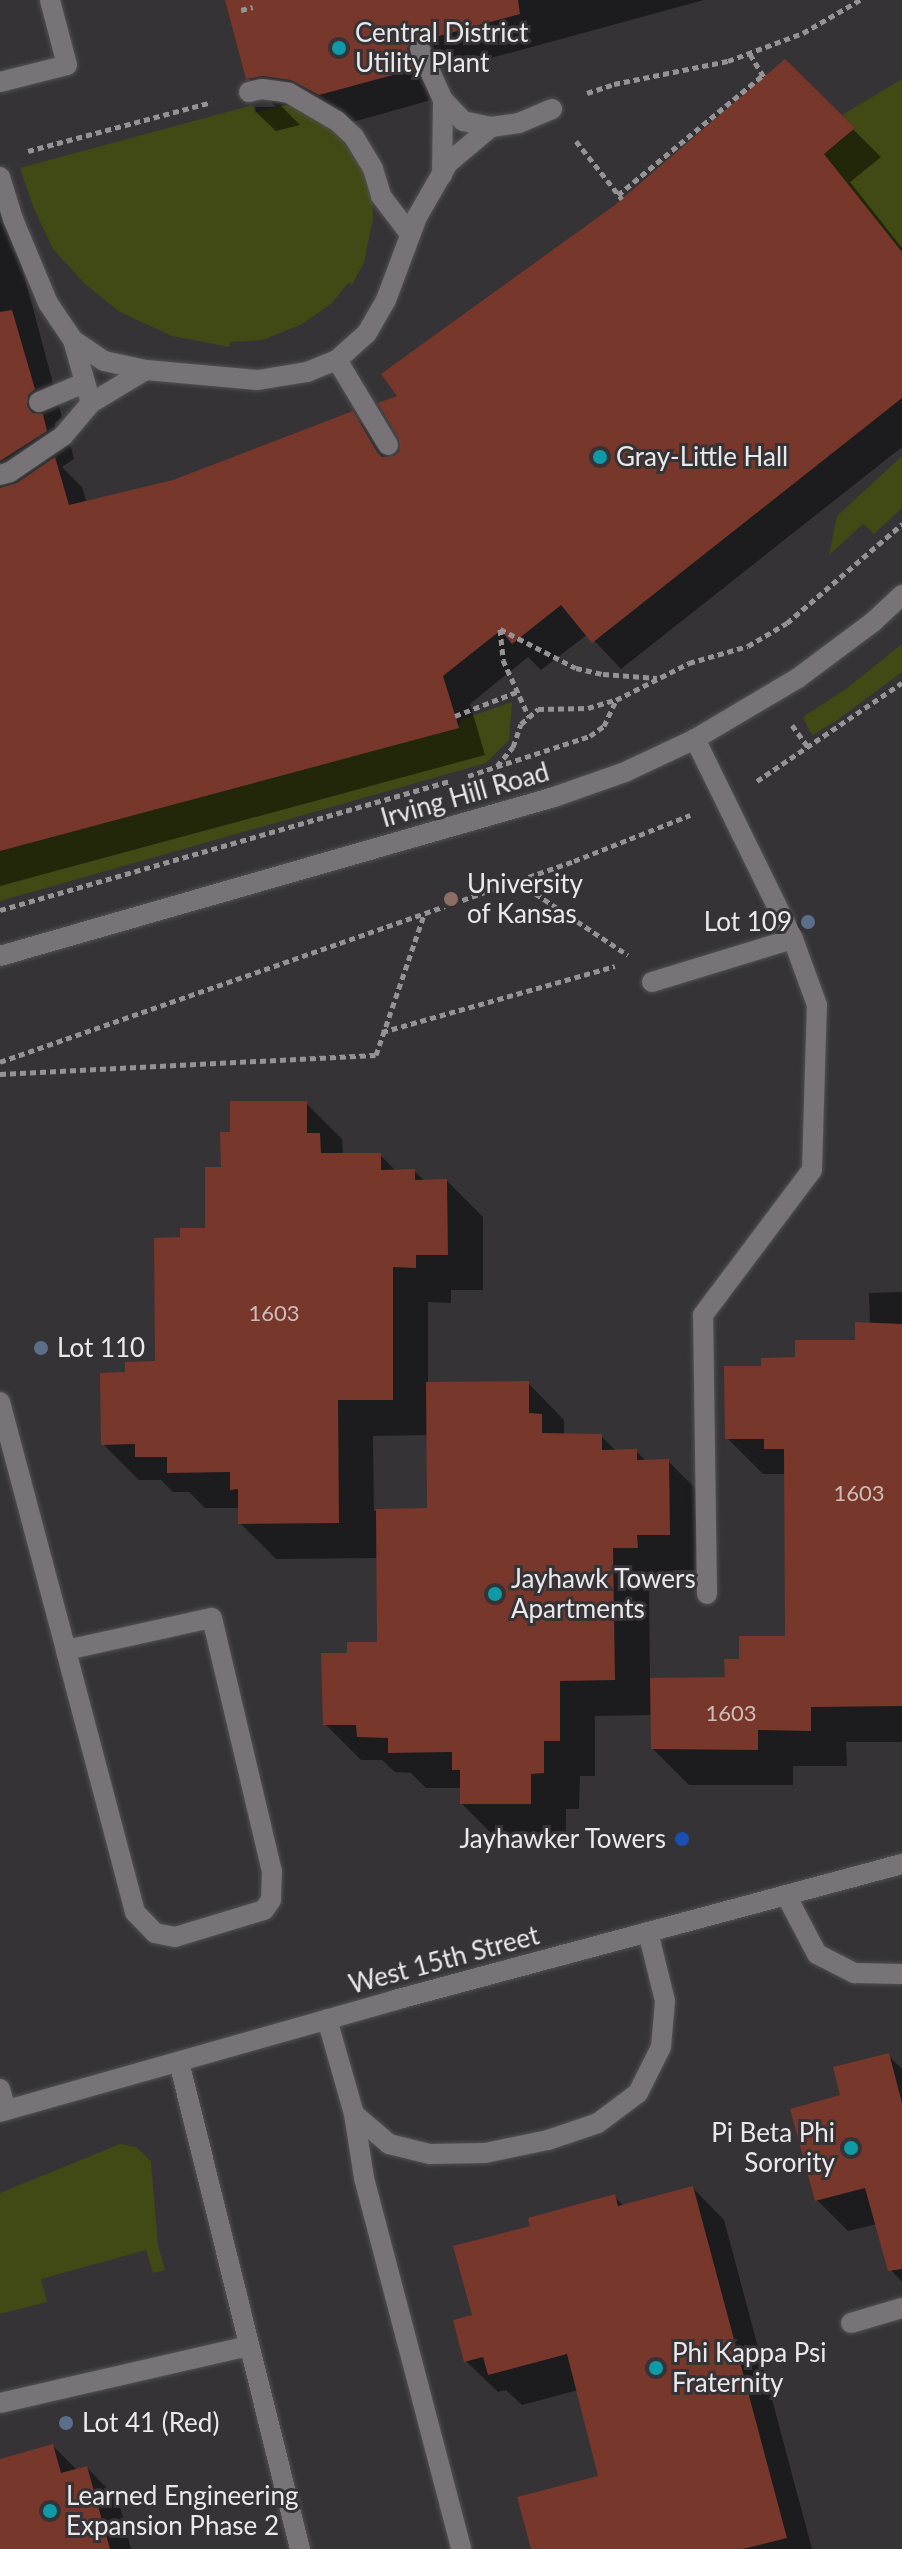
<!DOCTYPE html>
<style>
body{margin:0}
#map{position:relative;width:902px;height:2549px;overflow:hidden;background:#363337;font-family:Lato,sans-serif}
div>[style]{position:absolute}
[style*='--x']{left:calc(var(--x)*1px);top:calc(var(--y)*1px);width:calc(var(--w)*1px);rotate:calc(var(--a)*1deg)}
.green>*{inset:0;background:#414a14}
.shadow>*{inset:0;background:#0007}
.building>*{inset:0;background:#78372b}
.path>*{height:5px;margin-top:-2.5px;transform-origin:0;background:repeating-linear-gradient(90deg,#969396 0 6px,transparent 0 10px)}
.roads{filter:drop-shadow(0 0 2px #535053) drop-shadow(0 0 2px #535053)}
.minor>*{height:20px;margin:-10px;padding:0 10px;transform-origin:10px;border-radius:10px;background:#777377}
.dots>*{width:22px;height:22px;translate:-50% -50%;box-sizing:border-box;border:4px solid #363337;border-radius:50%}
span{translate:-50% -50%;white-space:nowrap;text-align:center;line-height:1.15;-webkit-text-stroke:6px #363337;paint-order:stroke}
.number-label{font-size:22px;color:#cebcba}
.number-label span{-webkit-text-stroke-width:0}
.poi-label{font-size:26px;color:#eae8ea}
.left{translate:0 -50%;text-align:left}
.right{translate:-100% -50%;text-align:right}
.street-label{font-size:26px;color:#eae8ea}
</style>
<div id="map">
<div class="green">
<i style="clip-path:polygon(902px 79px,902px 252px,824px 154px,855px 128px,842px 115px)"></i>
<i style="clip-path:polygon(291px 103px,333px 128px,357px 158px,372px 197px,373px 219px,364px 262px,352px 285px,348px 283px,331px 304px,302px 324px,263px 340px,230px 342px,229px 347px,172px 336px,120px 312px,85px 284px,53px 249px,33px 206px,20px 168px,253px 105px,255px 113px)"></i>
<i style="clip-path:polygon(902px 456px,902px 508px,874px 534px,863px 524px,829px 555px,837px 516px)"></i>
<i style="clip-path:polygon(902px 644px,902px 672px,837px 720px,813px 735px,810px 732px,803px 717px,846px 689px)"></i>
<i style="clip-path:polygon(512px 702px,509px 740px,486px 763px,0 901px,0 851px,457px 728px,463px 719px)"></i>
<i style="clip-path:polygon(120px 2144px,136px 2147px,151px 2161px,158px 2246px,165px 2270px,153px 2273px,146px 2250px,41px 2279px,47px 2302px,0 2314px,0 2193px)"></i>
</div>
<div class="shadow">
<i style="clip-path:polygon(227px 0,704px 0,458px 67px,444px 64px,435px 78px,442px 97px,349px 123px,293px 104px,281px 106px,300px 125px,276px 131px,256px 112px,255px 107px,276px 107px,248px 78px)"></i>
<i style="clip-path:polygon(785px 62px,881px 157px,850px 182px,902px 248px,902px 447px,621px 669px,588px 634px,541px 670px,528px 657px,470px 704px,485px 755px,0 886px,0 185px,62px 417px,55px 423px,55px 429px,70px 444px,74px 459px,62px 467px,82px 487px,87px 503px,174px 482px,352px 414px,380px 442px,391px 459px,401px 453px,401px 397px)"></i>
<i style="clip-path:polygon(evenodd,306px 1103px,342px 1139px,343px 1155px,380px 1155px,396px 1171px,414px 1171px,425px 1181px,447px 1181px,483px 1217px,483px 1290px,451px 1290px,451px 1303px,428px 1302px,428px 1384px,528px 1383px,564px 1420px,564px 1435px,601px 1436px,617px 1452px,636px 1451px,647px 1462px,668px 1461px,704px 1497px,705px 1570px,673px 1570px,673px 1583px,649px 1583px,650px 1680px,727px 1679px,741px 1661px,787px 1638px,786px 1474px,763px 1474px,727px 1438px,763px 1368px,857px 1342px,870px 1325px,869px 1293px,902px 1292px,902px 1742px,846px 1742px,847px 1766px,793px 1766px,793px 1785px,689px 1785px,653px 1749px,653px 1715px,595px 1716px,595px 1776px,580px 1776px,579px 1809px,566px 1809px,566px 1839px,498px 1840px,462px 1804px,462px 1788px,426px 1788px,411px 1773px,395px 1772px,382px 1760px,361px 1760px,325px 1724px,349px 1655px,379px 1644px,378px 1558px,276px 1559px,240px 1523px,240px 1508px,205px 1508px,189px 1492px,173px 1492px,161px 1480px,139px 1480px,103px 1444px,127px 1374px,157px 1363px,182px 1239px,207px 1230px,232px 1135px,306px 1103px,428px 1435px,429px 1510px,374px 1511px,373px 1436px,428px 1435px)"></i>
<i style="clip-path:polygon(888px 2055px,902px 2069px,902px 2282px,890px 2269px,877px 2224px,848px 2231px,817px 2200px,843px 2097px)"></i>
<i style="clip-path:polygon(693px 2188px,724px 2220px,812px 2549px,534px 2549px,601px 2477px,578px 2390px,522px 2405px,506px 2390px,498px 2392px,466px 2361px,474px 2317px,532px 2227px,615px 2197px,625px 2207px)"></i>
<i style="clip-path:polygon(53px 2446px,77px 2470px,87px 2468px,118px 2499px,131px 2549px,0 2549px,0 2461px)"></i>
</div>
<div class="building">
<i style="clip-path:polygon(225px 0,518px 0,520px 14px,428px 39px,415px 37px,407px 48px,415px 69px,319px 95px,291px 80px,263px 76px,246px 79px)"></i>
<i style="clip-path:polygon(785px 59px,855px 128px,824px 154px,902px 252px,902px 398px,592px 643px,561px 605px,512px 644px,501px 630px,443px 676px,459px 728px,0 851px,0 488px,17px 483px,55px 457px,69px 505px,173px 480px,353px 411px,377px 452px,382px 457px,394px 456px,400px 451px,399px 439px,378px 403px,397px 396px,381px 374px,615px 205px)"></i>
<i style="clip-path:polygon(12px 310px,35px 389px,28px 395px,27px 406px,32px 413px,43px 414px,47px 431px,0 461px,0 312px)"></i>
<i style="clip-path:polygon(230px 1101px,307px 1101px,307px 1133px,320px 1133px,321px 1153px,381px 1153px,381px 1170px,415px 1169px,415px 1180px,447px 1179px,448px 1255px,416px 1255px,416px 1268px,393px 1267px,393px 1400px,338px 1400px,339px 1523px,238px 1524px,238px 1489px,230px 1490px,230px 1472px,167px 1473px,167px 1457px,135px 1457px,135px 1444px,101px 1445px,100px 1373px,125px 1372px,125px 1362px,155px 1361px,154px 1238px,180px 1237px,180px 1228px,205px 1228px,205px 1167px,221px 1167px,220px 1132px,230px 1132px)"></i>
<i style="clip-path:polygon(855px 1322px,902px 1324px,902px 1706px,811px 1707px,811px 1731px,758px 1730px,758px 1750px,651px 1749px,650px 1678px,725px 1677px,724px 1659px,739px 1659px,739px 1636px,785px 1636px,784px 1449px,764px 1449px,764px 1439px,725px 1439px,724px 1366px,761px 1366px,761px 1358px,795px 1357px,795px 1340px,855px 1340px)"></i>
<i style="clip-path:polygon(529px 1381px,529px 1413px,542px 1414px,542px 1433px,602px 1434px,602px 1450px,637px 1449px,637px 1460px,669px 1459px,670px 1535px,637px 1535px,638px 1548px,613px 1548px,615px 1680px,560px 1681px,560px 1741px,544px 1741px,544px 1773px,531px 1774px,531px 1804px,460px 1804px,460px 1770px,452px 1770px,452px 1752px,388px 1753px,388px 1738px,357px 1737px,356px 1725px,323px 1725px,321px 1653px,347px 1653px,347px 1642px,377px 1642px,376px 1509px,427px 1508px,426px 1382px)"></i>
<i style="clip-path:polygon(889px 2053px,902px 2103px,902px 2269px,888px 2271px,865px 2188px,815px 2201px,790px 2109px,840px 2095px,833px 2067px)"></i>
<i style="clip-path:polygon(693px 2186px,787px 2538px,743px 2549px,531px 2549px,517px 2497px,598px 2476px,567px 2354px,488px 2375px,483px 2357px,464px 2362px,453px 2320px,472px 2315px,453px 2246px,530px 2226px,528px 2218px,615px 2194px,618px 2206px)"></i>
<i style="clip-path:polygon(53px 2444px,61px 2473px,87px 2466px,110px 2549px,0 2549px,0 2459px)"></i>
</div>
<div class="path">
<i style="--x:241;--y:10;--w:12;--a:-14"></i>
<i style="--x:750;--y:54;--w:27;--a:59"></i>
<i style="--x:587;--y:93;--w:28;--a:-18"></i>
<i style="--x:614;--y:84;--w:116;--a:-11.4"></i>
<i style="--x:728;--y:61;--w:80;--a:-20.5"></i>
<i style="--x:803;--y:33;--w:66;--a:-30.1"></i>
<i style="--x:576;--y:141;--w:74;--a:51.6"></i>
<i style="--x:28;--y:151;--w:190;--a:-14.9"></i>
<i style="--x:618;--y:195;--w:188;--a:-39.6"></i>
<i style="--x:500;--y:629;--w:85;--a:27.2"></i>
<i style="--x:576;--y:668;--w:28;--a:13"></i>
<i style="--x:603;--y:674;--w:54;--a:4.2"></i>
<i style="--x:500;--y:629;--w:31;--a:84"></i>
<i style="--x:503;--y:660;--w:63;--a:65.5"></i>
<i style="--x:455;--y:716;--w:69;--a:-21.3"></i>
<i style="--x:792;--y:725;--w:27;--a:54"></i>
<i style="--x:497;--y:766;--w:25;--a:-50"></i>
<i style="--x:513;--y:747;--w:24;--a:-71"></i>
<i style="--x:521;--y:724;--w:23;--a:-41"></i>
<i style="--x:538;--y:709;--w:50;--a:-1.1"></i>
<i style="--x:588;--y:708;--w:28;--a:-17"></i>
<i style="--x:468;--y:776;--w:128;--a:-18.2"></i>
<i style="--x:590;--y:736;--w:17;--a:-36"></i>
<i style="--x:604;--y:726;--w:29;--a:-65"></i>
<i style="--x:616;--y:700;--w:82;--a:-26.9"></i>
<i style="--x:689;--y:663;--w:61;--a:-16.1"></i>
<i style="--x:748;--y:646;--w:45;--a:-30.5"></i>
<i style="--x:787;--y:623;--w:152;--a:-40.7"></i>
<i style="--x:757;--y:781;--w:175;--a:-34.1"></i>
<i style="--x:506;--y:884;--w:21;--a:11"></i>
<i style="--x:527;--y:888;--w:121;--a:33.6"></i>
<i style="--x:0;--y:910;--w:469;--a:-16"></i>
<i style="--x:382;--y:1032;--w:242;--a:-15.8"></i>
<i style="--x:0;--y:1062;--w:608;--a:-19.3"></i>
<i style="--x:574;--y:861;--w:125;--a:-21.6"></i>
<i style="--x:0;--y:1074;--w:376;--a:-2.9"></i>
<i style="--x:376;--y:1055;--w:148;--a:-71.1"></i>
</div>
<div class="roads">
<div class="minor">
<i style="--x:420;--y:49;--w:56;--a:65.7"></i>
<i style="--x:443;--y:100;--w:29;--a:46"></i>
<i style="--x:463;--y:121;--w:29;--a:12"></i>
<i style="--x:491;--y:127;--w:28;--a:-8"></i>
<i style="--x:519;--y:123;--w:36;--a:-23"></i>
<i style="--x:0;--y:82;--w:69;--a:-14.2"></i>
<i style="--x:67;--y:65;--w:67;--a:-104.7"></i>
<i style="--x:249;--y:92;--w:13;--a:-13"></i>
<i style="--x:262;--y:89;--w:27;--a:8"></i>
<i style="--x:289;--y:93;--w:56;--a:30.3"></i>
<i style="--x:337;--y:121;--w:23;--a:43"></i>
<i style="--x:354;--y:137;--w:37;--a:59"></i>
<i style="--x:373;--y:169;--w:28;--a:73"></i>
<i style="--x:381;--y:196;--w:48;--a:52.7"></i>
<i style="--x:442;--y:175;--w:75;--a:-89.2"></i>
<i style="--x:0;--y:177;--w:44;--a:72.8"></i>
<i style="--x:13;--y:219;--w:91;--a:67.4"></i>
<i style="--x:48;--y:303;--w:45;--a:56"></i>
<i style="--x:73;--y:340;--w:37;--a:34"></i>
<i style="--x:104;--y:361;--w:43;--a:12.1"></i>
<i style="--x:146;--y:370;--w:112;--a:5.1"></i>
<i style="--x:258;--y:380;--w:50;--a:-9.3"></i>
<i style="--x:307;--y:372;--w:32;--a:-22"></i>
<i style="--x:337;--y:360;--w:40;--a:-42"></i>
<i style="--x:367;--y:333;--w:38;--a:-60"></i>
<i style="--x:386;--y:300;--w:89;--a:-69.5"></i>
<i style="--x:417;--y:217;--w:62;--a:-60.1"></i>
<i style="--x:448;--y:163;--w:56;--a:-39.9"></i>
<i style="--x:73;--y:340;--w:66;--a:74.1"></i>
<i style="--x:337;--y:360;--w:99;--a:59"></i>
<i style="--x:39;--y:402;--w:49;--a:-22.9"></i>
<i style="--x:0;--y:475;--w:10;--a:-17"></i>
<i style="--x:10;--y:472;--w:64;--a:-34.2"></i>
<i style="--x:63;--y:436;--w:43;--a:-49.7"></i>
<i style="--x:91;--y:403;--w:64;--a:-31"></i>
<i style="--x:0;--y:956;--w:576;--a:-16.01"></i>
<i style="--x:554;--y:797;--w:75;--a:-19.4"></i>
<i style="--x:625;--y:772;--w:77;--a:-25.2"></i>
<i style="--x:695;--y:739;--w:120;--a:-30.6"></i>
<i style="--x:798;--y:678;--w:94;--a:-36.7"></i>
<i style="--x:873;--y:622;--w:40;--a:-43"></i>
<i style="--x:652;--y:982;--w:147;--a:-17"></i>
<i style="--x:793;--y:939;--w:223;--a:-116.1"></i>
<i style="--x:0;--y:1402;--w:257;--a:75.1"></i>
<i style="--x:66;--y:1650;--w:149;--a:-12.4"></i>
<i style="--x:212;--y:1618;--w:260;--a:76.7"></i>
<i style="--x:272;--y:1871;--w:29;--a:92"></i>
<i style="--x:271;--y:1900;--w:12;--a:125"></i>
<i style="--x:264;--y:1910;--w:93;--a:163.1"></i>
<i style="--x:175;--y:1937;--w:20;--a:-169"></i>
<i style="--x:155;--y:1933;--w:29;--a:-134"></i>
<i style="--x:135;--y:1912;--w:271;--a:-104.8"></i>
<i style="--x:707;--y:1594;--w:279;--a:-90.8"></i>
<i style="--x:703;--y:1315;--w:181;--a:-53.1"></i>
<i style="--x:812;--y:1170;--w:165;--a:-88.3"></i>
<i style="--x:817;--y:1005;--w:70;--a:-110"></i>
<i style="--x:786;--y:1895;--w:67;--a:62.3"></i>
<i style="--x:817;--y:1954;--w:42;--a:27.2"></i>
<i style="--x:854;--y:1973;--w:48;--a:1.2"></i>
<i style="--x:327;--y:2019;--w:99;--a:74.1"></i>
<i style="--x:354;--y:2114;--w:46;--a:40.6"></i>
<i style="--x:389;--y:2144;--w:42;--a:13.7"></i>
<i style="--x:430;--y:2154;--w:55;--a:-1"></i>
<i style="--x:485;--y:2153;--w:64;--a:-11.7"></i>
<i style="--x:548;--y:2140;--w:53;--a:-18.8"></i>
<i style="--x:598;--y:2123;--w:50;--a:-36.9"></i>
<i style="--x:638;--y:2093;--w:51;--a:-63.4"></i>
<i style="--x:661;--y:2047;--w:46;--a:-85"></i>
<i style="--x:665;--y:2001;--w:71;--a:-103.8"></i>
<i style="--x:179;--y:2062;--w:502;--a:76.05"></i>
<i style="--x:0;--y:2089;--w:22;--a:74"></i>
<i style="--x:0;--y:2112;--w:411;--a:-15.8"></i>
<i style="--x:395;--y:2000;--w:525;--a:-15.02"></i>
<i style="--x:354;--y:2114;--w:65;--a:81.1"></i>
<i style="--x:364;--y:2178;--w:383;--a:75.3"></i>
<i style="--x:851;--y:2323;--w:53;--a:-16.4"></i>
<i style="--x:0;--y:2403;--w:255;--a:-12.9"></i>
</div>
</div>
<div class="dots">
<i style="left:339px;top:48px;background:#0f9aa8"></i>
<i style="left:600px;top:457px;background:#0f9aa8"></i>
<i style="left:451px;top:899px;background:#8d6e63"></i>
<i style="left:808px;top:922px;background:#5c6f8a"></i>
<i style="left:41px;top:1348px;background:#5c6f8a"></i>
<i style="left:495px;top:1594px;background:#0f9aa8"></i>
<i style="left:682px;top:1839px;background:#1a4fb4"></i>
<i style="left:851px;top:2148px;background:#0f9aa8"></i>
<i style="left:656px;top:2368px;background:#0f9aa8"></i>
<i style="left:66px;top:2423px;background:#5c6f8a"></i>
<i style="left:50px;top:2511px;background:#0f9aa8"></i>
</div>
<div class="number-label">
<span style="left:274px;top:1313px">1603</span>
<span style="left:859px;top:1493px">1603</span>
<span style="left:731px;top:1713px">1603</span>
</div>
<div class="poi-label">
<span class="left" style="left:355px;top:48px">Central District<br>Utility Plant</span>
<span class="left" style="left:616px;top:457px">Gray-Little Hall</span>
<span class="left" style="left:467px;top:899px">University<br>of Kansas</span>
<span class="right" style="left:792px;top:922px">Lot 109</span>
<span class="left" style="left:57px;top:1348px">Lot 110</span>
<span class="left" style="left:511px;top:1594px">Jayhawk Towers<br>Apartments</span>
<span class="right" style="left:666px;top:1839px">Jayhawker Towers</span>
<span class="right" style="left:835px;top:2148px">Pi Beta Phi<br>Sorority</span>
<span class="left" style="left:672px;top:2368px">Phi Kappa Psi<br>Fraternity</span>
<span class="left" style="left:82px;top:2423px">Lot 41 (Red)</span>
<span class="left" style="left:66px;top:2511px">Learned Engineering<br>Expansion Phase 2</span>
</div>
<div class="street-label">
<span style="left:465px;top:795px;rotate:-16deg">Irving Hill Road</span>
<span style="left:444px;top:1960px;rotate:-15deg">West 15th Street</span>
</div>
</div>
